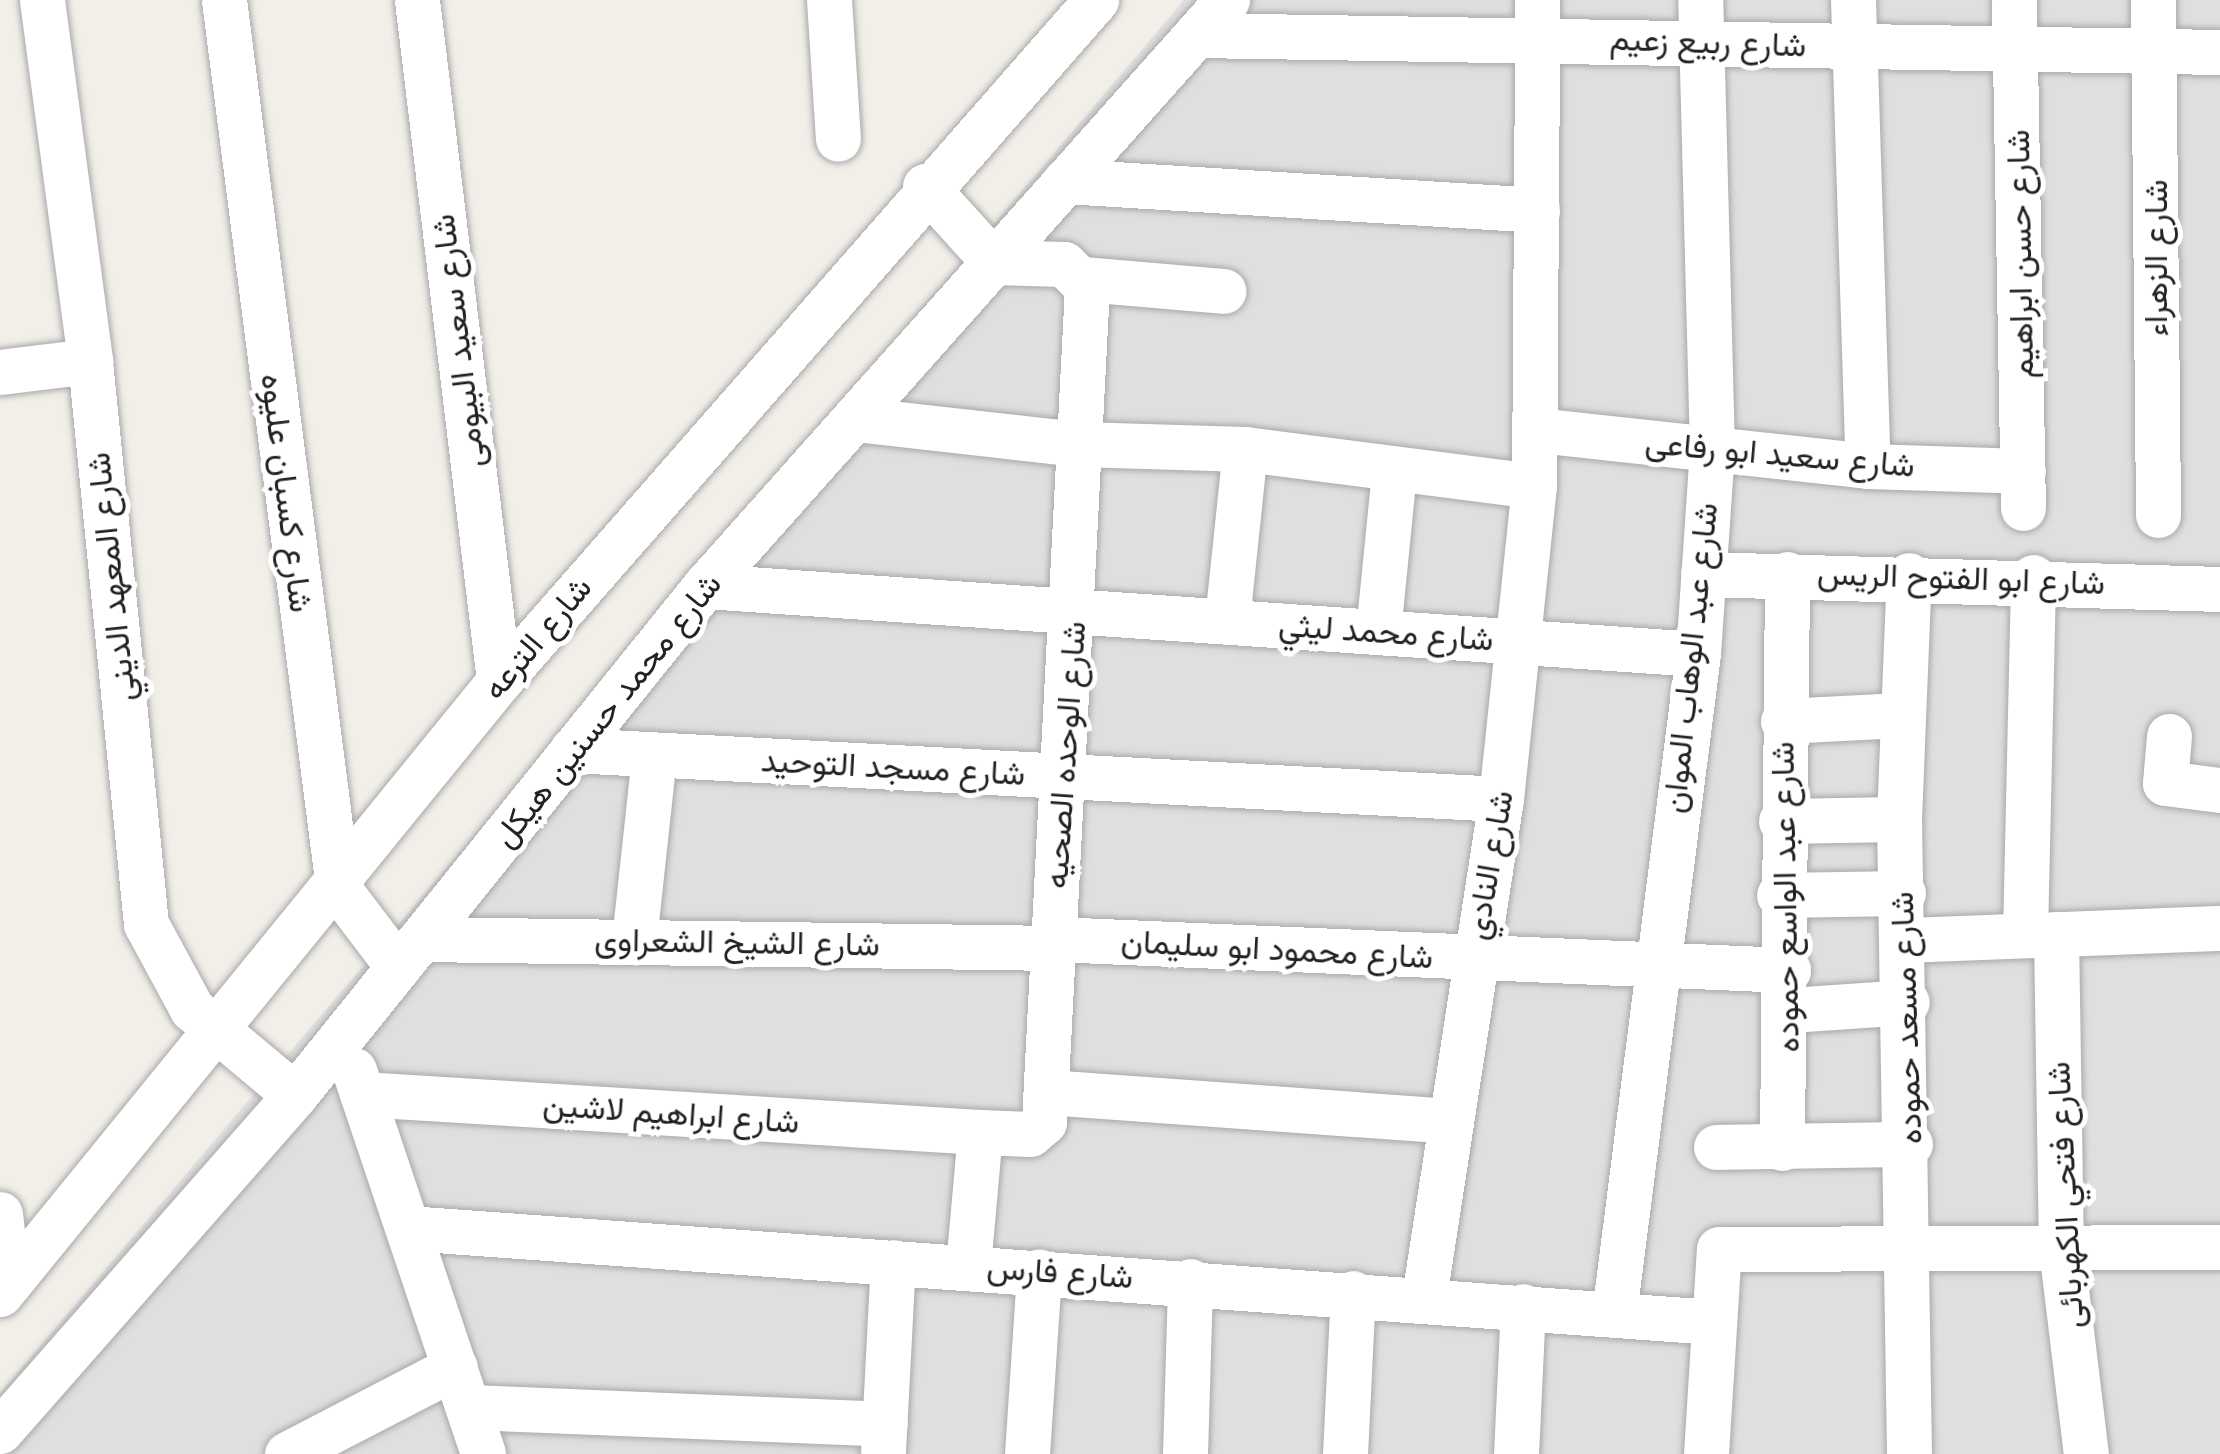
<!DOCTYPE html>
<meta charset="utf-8">
<style>
body{margin:0}
#map{position:relative;width:2220px;height:1454px;overflow:hidden;background:#f2efe9;font-family:"DM Sans",Vazirmatn,sans-serif}
div>[style]{position:absolute}
[style*='--x']{left:calc(var(--x)*1px);top:calc(var(--y)*1px);width:calc(var(--w)*1px);rotate:calc(var(--a)*1deg)}
.residential>*{inset:0;background:#e0dfdf}
.roads{filter:drop-shadow(0 0 3px #a9a9a9) drop-shadow(0 0 3px #a9a9a9)}
.minor>*{height:45px;margin:-22.5px;padding:0 22.5px;transform-origin:22.5px;border-radius:22.5px;background:#fff}
span{translate:-50% -50%;white-space:nowrap;text-align:center;line-height:1.15;-webkit-text-stroke:10px #fff;paint-order:stroke}
.street-label{font-size:33px;color:#222}
</style>
<div id="map">
<div class="residential">
<i style="clip-path:polygon(1184px 0,2220px 0,2220px 1454px,0 1454px,0 1393px)"></i>
</div>
<div class="roads">
<div class="minor">
<i style="--x:42;--y:0;--w:364;--a:82.4"></i>
<i style="--x:90;--y:361;--w:566;--a:84.32"></i>
<i style="--x:146;--y:924;--w:97;--a:61.6"></i>
<i style="--x:192;--y:1009;--w:134;--a:39.9"></i>
<i style="--x:224;--y:0;--w:895;--a:82.68"></i>
<i style="--x:338;--y:888;--w:99;--a:52.8"></i>
<i style="--x:417;--y:0;--w:686;--a:83.13"></i>
<i style="--x:829;--y:0;--w:139;--a:86.3"></i>
<i style="--x:1853;--y:0;--w:466;--a:88.2"></i>
<i style="--x:2014;--y:0;--w:508;--a:88.99"></i>
<i style="--x:2153;--y:0;--w:515;--a:89.44"></i>
<i style="--x:1196;--y:35;--w:1024;--a:0.95"></i>
<i style="--x:1065;--y:181;--w:473;--a:3.5"></i>
<i style="--x:925;--y:186;--w:103;--a:47.8"></i>
<i style="--x:994;--y:262;--w:70;--a:1.6"></i>
<i style="--x:1064;--y:264;--w:33;--a:45"></i>
<i style="--x:1087;--y:287;--w:836;--a:92.95"></i>
<i style="--x:1044;--y:1122;--w:18;--a:139"></i>
<i style="--x:1030;--y:1134;--w:50;--a:-177.7"></i>
<i style="--x:980;--y:1132;--w:135;--a:95.1"></i>
<i style="--x:1084;--y:279;--w:140;--a:4.9"></i>
<i style="--x:0;--y:372;--w:91;--a:-7"></i>
<i style="--x:855;--y:419;--w:225;--a:6.4"></i>
<i style="--x:1079;--y:444;--w:166;--a:1.7"></i>
<i style="--x:1245;--y:449;--w:291;--a:7.3"></i>
<i style="--x:1537;--y:430;--w:333;--a:6.2"></i>
<i style="--x:1868;--y:466;--w:155;--a:1.8"></i>
<i style="--x:1703;--y:574;--w:517;--a:1.66"></i>
<i style="--x:705;--y:586;--w:995;--a:3.92"></i>
<i style="--x:1227;--y:620;--w:172;--a:-84"></i>
<i style="--x:1378;--y:632;--w:161;--a:-84.3"></i>
<i style="--x:1783;--y:721;--w:118;--a:-2.9"></i>
<i style="--x:2169;--y:736;--w:47;--a:94.9"></i>
<i style="--x:2165;--y:783;--w:55;--a:7.3"></i>
<i style="--x:572;--y:750;--w:930;--a:3.02"></i>
<i style="--x:1781;--y:821;--w:118;--a:-1"></i>
<i style="--x:1779;--y:895;--w:124;--a:-0.9"></i>
<i style="--x:2056;--y:934;--w:314;--a:89.1"></i>
<i style="--x:2061;--y:1248;--w:208;--a:83.1"></i>
<i style="--x:2025;--y:935;--w:358;--a:-88.7"></i>
<i style="--x:421;--y:939;--w:633;--a:0.81"></i>
<i style="--x:1054;--y:939;--w:735;--a:2.42"></i>
<i style="--x:634;--y:940;--w:186;--a:-83.8"></i>
<i style="--x:1906;--y:940;--w:314;--a:-2.2"></i>
<i style="--x:1790;--y:1010;--w:117;--a:-3.9"></i>
<i style="--x:354;--y:1070;--w:405;--a:71.4"></i>
<i style="--x:1047;--y:1092;--w:404;--a:4.1"></i>
<i style="--x:362;--y:1094;--w:619;--a:3.52"></i>
<i style="--x:1716;--y:1147;--w:194;--a:-0.9"></i>
<i style="--x:1782;--y:1148;--w:574;--a:-89.5"></i>
<i style="--x:0;--y:1214;--w:70;--a:83.5"></i>
<i style="--x:408;--y:1228;--w:1307;--a:4.12"></i>
<i style="--x:0;--y:1294;--w:790;--a:-50.85"></i>
<i style="--x:499;--y:681;--w:906;--a:-48.76"></i>
<i style="--x:1424;--y:1297;--w:504;--a:-81.21"></i>
<i style="--x:1501;--y:799;--w:315;--a:-84"></i>
<i style="--x:1534;--y:486;--w:486;--a:-89.6"></i>
<i style="--x:1614;--y:1314;--w:665;--a:-82.75"></i>
<i style="--x:1698;--y:654;--w:205;--a:-86.1"></i>
<i style="--x:1712;--y:449;--w:449;--a:-91.5"></i>
<i style="--x:468;--y:1407;--w:417;--a:2.3"></i>
<i style="--x:0;--y:1431;--w:447;--a:-48.7"></i>
<i style="--x:295;--y:1095;--w:654;--a:-51.15"></i>
<i style="--x:705;--y:586;--w:785;--a:-48.31"></i>
<i style="--x:883;--y:1451;--w:189;--a:-87"></i>
<i style="--x:287;--y:1454;--w:189;--a:-27.4"></i>
<i style="--x:1027;--y:1454;--w:183;--a:-86.2"></i>
<i style="--x:1185;--y:1454;--w:173;--a:-88.3"></i>
<i style="--x:1345;--y:1454;--w:161;--a:-87.2"></i>
<i style="--x:1516;--y:1454;--w:148;--a:-87.3"></i>
<i style="--x:1706;--y:1454;--w:205;--a:-86.4"></i>
<i style="--x:1719;--y:1249;--w:501;--a:-0.23"></i>
<i style="--x:1909;--y:1454;--w:635;--a:-90.9"></i>
<i style="--x:1899;--y:819;--w:244;--a:-87.7"></i>
</div>
</div>
<div class="street-label">
<span style="left:1708px;top:42px;rotate:2deg">شارع ربيع زعيم</span>
<span style="left:2020px;top:254px;rotate:-91deg">شارع حسن ابراهيم</span>
<span style="left:2156px;top:258px;rotate:-90deg">شارع الزهراء</span>
<span style="left:458px;top:341px;rotate:-97deg">شارع سعيد البيومى</span>
<span style="left:1780px;top:454px;rotate:5deg">شارع سعيد ابو رفاعى</span>
<span style="left:287px;top:493px;rotate:83deg">شارع كسبان عليوه</span>
<span style="left:111px;top:577px;rotate:-96deg">شارع المعهد الديني</span>
<span style="left:1961px;top:578px;rotate:2deg">شارع ابو الفتوح الريس</span>
<span style="left:1386px;top:632px;rotate:4deg">شارع محمد ليثي</span>
<span style="left:537px;top:638px;rotate:-50deg">شارع الترعه</span>
<span style="left:1690px;top:658px;rotate:-84deg">شارع عبد الوهاب الموان</span>
<span style="left:607px;top:710px;rotate:-51deg">شارع محمد حسنين هيكل</span>
<span style="left:1065px;top:755px;rotate:-86deg">شارع الوحده الصحيه</span>
<span style="left:893px;top:767px;rotate:3deg">شارع مسجد التوحيد</span>
<span style="left:1489px;top:865px;rotate:-80deg">شارع النادي</span>
<span style="left:1785px;top:897px;rotate:-91deg">شارع عبد الواسع حموده</span>
<span style="left:737px;top:942px;rotate:1deg">شارع الشيخ الشعراوى</span>
<span style="left:1277px;top:949px;rotate:3deg">شارع محمود ابو سليمان</span>
<span style="left:1906px;top:1018px;rotate:-92deg">شارع مسعد حموده</span>
<span style="left:671px;top:1113px;rotate:4deg">شارع ابراهيم لاشين</span>
<span style="left:2065px;top:1195px;rotate:-93deg">شارع فتحي الكهربائى</span>
<span style="left:1060px;top:1272px;rotate:4deg">شارع فارس</span>
</div>
</div>
